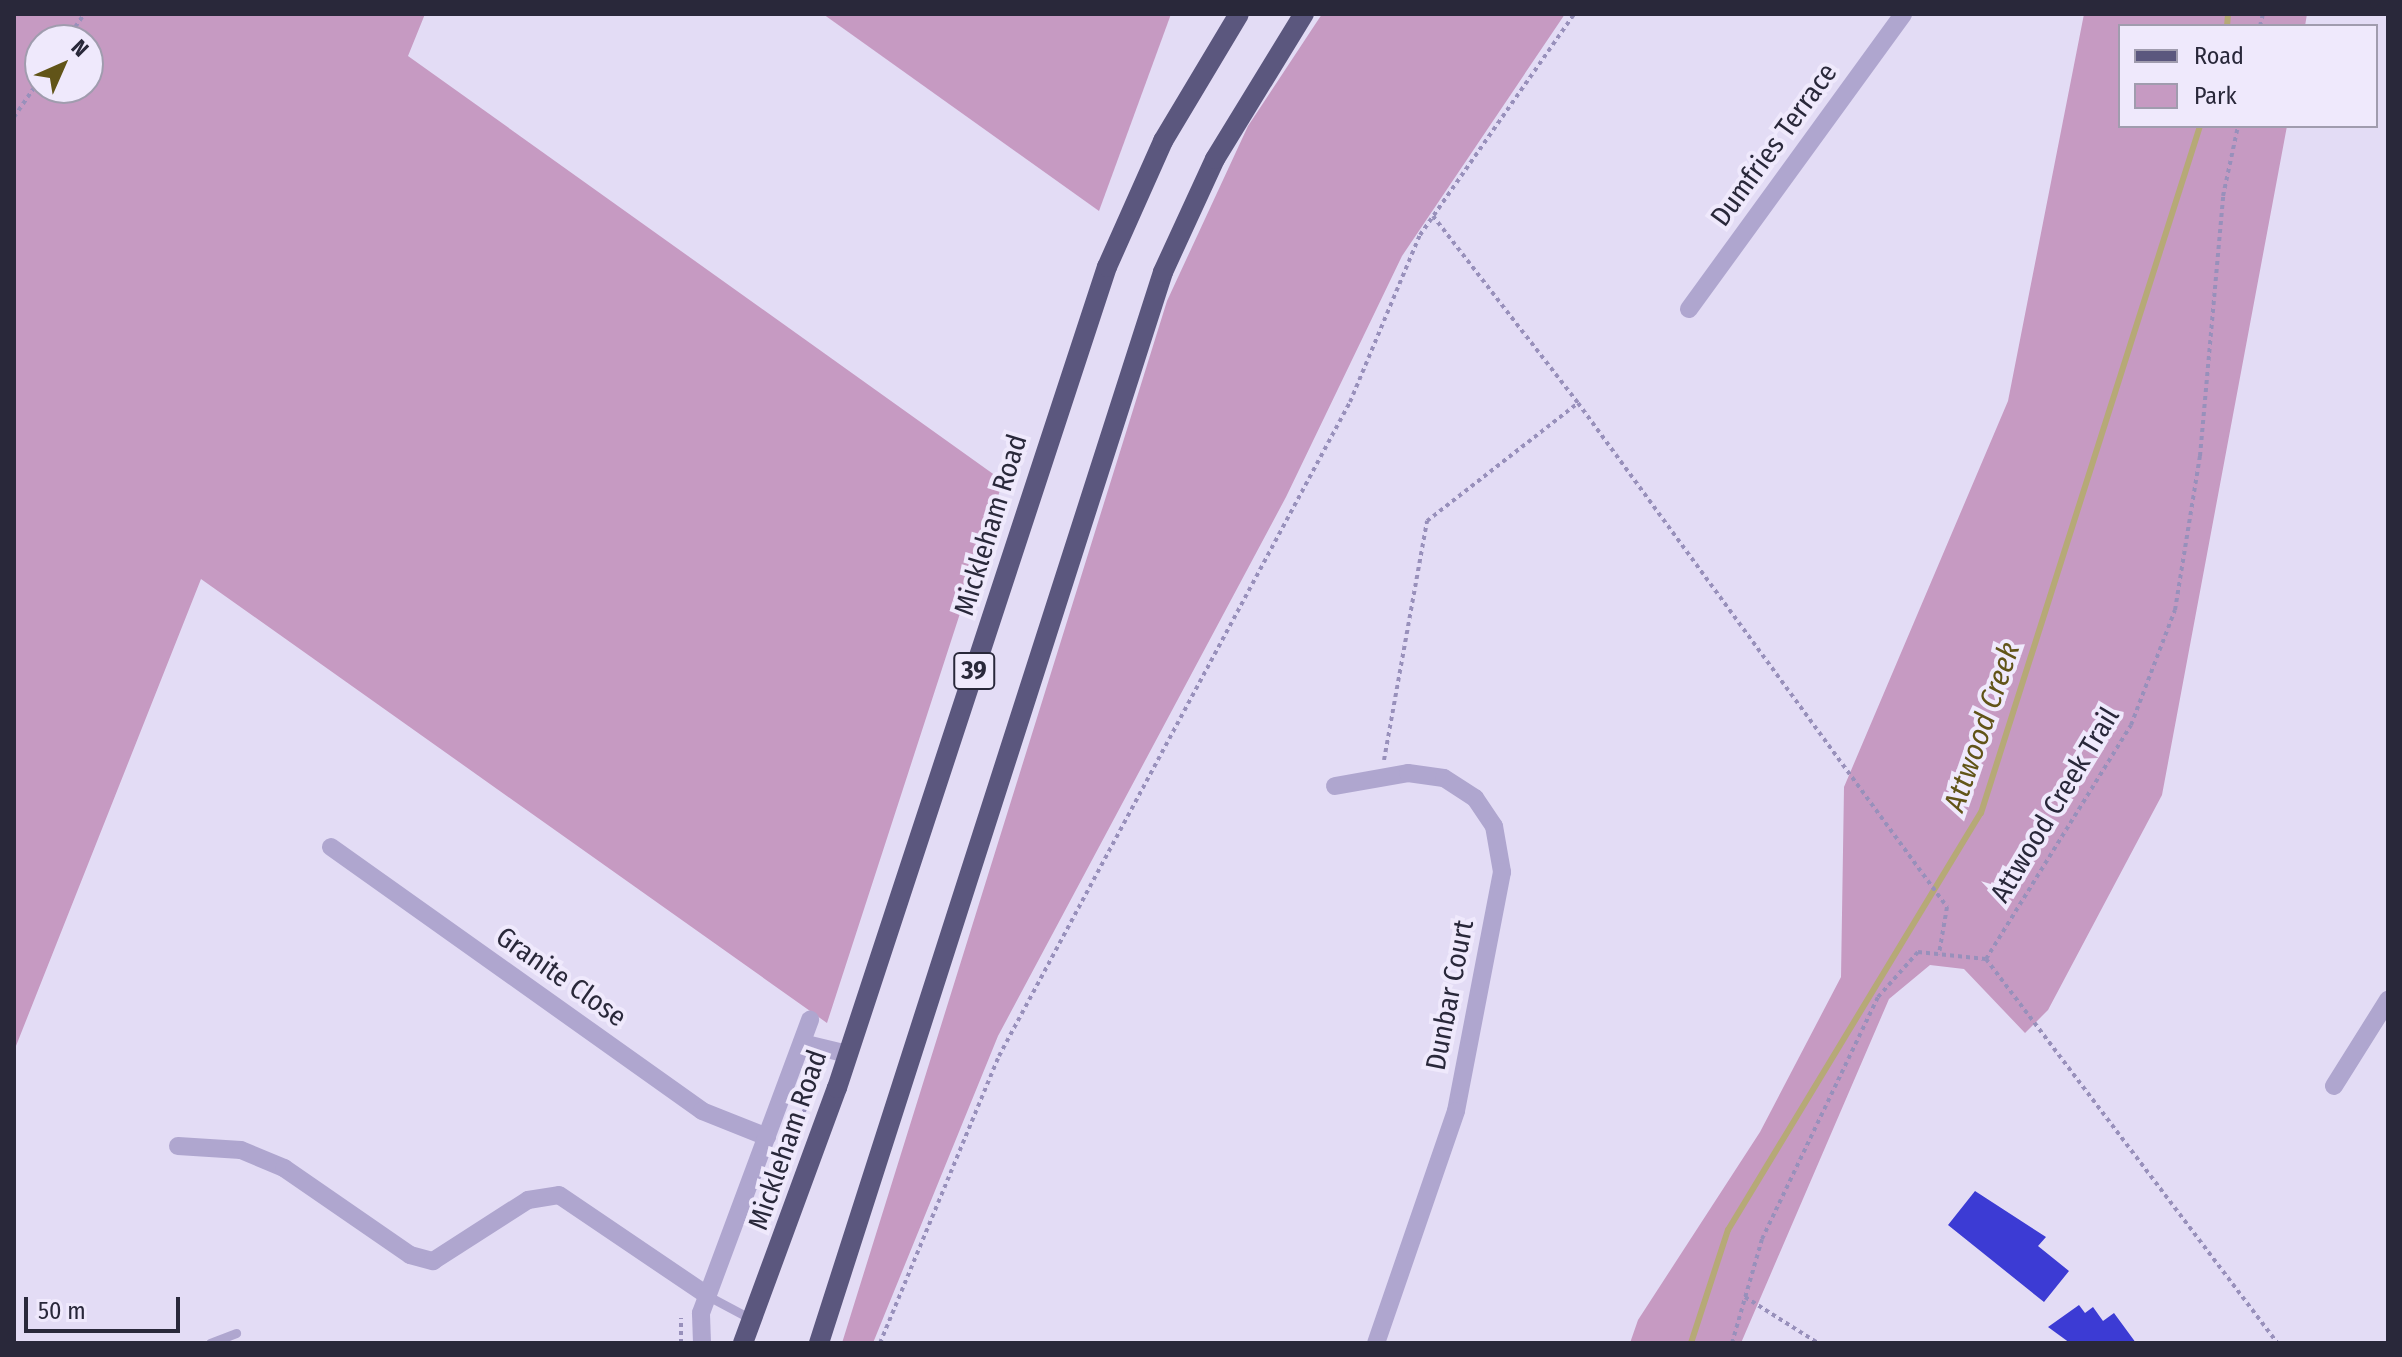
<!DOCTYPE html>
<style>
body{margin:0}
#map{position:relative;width:2402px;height:1357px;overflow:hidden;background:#e3dcf5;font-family:"Fira Sans Condensed",sans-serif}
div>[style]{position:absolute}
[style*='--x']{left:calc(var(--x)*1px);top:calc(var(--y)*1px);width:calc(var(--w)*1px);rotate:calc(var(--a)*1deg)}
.green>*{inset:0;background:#c69ac2}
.stream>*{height:6px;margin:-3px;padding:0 3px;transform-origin:3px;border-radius:3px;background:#b6a977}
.building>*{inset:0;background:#3c3bd4}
.path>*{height:4px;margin-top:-2px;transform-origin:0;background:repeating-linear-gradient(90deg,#9890bb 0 4px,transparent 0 8px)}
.lane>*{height:9px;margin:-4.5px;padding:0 4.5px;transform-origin:4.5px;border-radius:4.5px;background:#afa6cf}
.street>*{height:18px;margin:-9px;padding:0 9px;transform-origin:9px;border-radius:9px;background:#afa6cf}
.primary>*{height:20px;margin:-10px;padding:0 10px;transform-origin:10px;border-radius:10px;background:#5b577e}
span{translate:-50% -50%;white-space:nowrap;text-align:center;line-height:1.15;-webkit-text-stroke:8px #efe9fc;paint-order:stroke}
.shield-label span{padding:2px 6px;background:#efe9fc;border:2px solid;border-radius:6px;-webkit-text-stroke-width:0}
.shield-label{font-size:26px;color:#29283a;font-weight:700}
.street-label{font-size:28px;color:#29283a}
.water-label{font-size:30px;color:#615418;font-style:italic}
.frame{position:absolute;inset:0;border:16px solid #29283a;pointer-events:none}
.legend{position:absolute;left:2118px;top:24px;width:260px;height:104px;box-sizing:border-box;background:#efe9fc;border:2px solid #a09cae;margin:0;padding:10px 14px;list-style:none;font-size:24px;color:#29283a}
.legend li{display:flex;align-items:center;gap:16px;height:40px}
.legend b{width:40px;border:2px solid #a09cae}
.north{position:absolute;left:24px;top:24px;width:80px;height:80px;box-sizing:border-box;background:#efe9fc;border:2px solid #a09cae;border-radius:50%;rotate:45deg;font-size:22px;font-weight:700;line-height:32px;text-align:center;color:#29283a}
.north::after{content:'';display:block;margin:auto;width:28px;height:36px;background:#615418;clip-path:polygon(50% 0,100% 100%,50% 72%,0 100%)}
.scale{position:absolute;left:24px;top:1297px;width:156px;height:36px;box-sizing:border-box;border:4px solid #29283a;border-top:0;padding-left:10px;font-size:24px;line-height:28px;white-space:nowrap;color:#29283a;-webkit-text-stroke:6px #efe9fc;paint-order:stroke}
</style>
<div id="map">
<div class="green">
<i style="clip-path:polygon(evenodd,14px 14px,425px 14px,408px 56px,1003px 481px,827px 1023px,201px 579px,14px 1051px,14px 14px,40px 40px,88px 40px,88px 88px,40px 88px,40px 40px)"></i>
<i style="clip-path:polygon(823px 14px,1171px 14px,1099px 211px)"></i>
<i style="clip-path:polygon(1322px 14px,1565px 14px,1402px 256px,1286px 497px,998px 1036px,873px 1343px,842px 1343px,1167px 301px,1248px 126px)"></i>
<i style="clip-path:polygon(2084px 14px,2307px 14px,2305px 26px,2120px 26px,2120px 126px,2287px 126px,2162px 795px,2048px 1010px,2025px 1033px,1964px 969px,1930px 965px,1889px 999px,1741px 1343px,1630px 1343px,1638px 1320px,1760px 1132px,1841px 977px,1844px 787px,2008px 401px)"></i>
</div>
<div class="stream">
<i style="--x:2227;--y:26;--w:12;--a:-85"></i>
<i style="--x:1691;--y:1343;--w:119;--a:-71.9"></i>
<i style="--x:1728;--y:1230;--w:488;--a:-58.8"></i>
<i style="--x:1981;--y:813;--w:721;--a:-72.32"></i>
</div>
<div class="building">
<i style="clip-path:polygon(1975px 1191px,2046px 1237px,2038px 1246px,2069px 1271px,2044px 1302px,1948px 1225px)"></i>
<i style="clip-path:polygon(2079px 1305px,2085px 1313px,2093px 1307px,2103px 1321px,2114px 1313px,2136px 1343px,2070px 1343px,2048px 1327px)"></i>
</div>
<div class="path">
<i style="--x:2260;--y:26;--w:12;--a:-76"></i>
<i style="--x:66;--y:40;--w:32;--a:-55"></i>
<i style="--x:14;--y:117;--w:46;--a:-55.6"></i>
<i style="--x:1433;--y:216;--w:237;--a:52.2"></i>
<i style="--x:1384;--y:760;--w:243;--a:-79.8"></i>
<i style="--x:1427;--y:521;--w:192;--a:-38"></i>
<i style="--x:1578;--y:403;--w:625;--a:53.79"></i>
<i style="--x:1947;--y:907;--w:48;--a:99.7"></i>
<i style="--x:1986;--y:959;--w:482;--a:52.8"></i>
<i style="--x:793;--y:1142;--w:80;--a:-70.2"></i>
<i style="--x:1745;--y:1297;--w:86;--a:32.2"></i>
<i style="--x:681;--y:1343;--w:25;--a:-90"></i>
<i style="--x:880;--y:1343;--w:311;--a:-67.5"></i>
<i style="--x:999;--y:1056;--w:742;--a:-61.78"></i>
<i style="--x:1350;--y:402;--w:181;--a:-67.3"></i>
<i style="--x:1420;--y:235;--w:269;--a:-55.1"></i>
<i style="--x:1732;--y:1343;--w:108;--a:-73.9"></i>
<i style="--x:1762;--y:1239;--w:268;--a:-64.4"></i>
<i style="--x:1878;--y:997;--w:60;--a:-48.4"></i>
<i style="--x:1918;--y:952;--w:68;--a:5.9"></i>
<i style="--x:1986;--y:959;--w:275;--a:-58.2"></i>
<i style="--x:2131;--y:725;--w:123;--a:-69.1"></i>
<i style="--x:2175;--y:610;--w:156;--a:-80.8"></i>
<i style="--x:2200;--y:456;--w:261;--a:-84.9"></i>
<i style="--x:2223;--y:196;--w:72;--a:-77.9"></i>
</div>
<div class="lane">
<i style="--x:708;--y:1296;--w:49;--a:28.1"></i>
<i style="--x:210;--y:1343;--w:28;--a:-21"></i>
</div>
<div class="street">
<i style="--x:1689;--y:309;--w:364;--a:-54"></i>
<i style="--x:1335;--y:786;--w:74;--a:-10.1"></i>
<i style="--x:1408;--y:773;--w:36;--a:8"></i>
<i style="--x:1444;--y:778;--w:37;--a:33"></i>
<i style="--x:1475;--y:798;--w:34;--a:56"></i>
<i style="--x:1494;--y:826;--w:47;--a:80.1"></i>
<i style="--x:1502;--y:872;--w:243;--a:100.9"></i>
<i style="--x:1456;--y:1111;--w:245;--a:109"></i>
<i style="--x:331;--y:847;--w:455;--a:35.4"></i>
<i style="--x:702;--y:1111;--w:70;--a:21.8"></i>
<i style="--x:802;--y:1043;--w:47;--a:13.4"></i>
<i style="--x:2334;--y:1086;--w:102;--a:-57.9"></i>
<i style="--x:178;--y:1146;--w:63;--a:3.6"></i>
<i style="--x:241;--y:1150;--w:47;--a:22.7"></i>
<i style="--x:284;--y:1168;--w:153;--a:34.6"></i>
<i style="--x:410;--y:1255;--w:24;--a:15"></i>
<i style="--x:433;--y:1261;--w:113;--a:-32.7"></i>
<i style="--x:528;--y:1200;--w:31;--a:-9"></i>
<i style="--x:559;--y:1195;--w:180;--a:34.1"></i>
<i style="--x:702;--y:1343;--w:30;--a:-92"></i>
<i style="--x:701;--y:1313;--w:313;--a:-69.6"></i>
</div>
<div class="primary">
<i style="--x:743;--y:1343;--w:272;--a:-69.8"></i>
<i style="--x:837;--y:1088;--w:864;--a:-71.8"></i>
<i style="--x:1107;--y:267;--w:138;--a:-66"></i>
<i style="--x:1163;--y:141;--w:148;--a:-59.1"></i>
<i style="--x:819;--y:1343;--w:1125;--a:-72.19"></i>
<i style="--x:1163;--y:272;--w:124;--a:-65.3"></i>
<i style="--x:1215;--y:159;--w:170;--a:-58.5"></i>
</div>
<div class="shield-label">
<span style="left:974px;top:671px">39</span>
</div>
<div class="street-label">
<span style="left:1774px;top:145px;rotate:-54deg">Dumfries Terrace</span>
<span style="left:991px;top:525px;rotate:-73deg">Mickleham Road</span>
<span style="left:2055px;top:805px;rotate:-59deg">Attwood Creek Trail</span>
<span style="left:561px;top:977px;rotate:35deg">Granite Close</span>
<span style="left:1450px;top:995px;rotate:-79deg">Dunbar Court</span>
<span style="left:788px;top:1140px;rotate:-71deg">Mickleham Road</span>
</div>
<div class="water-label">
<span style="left:1982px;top:727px;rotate:-71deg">Attwood Creek</span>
</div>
<div class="frame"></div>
<ul class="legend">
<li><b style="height:10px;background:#5b577e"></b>Road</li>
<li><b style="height:22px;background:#c69ac2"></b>Park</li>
</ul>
<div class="north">N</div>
<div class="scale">50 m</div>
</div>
